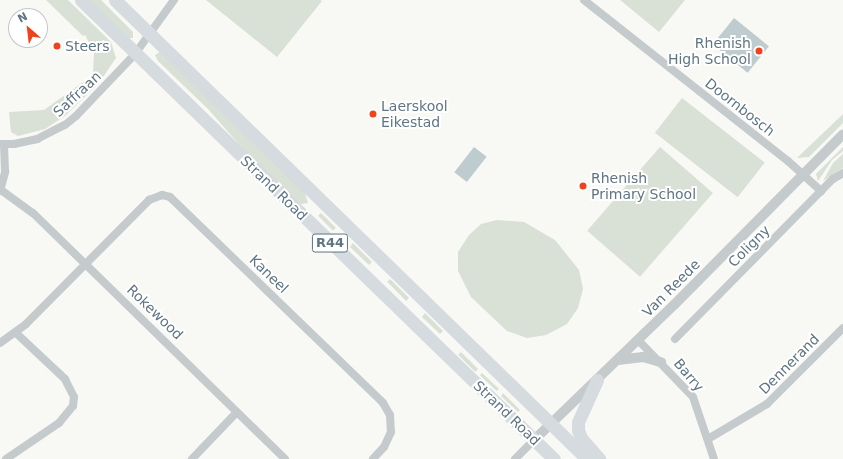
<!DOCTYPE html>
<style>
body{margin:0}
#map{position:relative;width:843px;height:459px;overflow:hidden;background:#f8f8f5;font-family:"DejaVu Sans",sans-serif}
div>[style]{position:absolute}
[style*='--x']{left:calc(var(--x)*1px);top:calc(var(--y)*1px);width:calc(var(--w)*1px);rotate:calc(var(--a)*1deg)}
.green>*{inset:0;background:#d9e0d5;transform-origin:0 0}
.water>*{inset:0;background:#becbcf;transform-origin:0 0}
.minor>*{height:8px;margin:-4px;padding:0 4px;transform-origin:4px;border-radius:4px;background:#c5cacd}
.tertiary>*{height:10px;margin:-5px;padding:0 5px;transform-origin:5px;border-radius:5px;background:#c5cacd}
.primary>*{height:13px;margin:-6.5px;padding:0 6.5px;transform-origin:6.5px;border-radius:6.5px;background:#d5dbde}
.dots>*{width:11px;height:11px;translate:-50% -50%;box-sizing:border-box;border:2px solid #fff;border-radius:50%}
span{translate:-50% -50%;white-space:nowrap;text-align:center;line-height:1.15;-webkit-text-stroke:4px #fff;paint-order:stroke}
.shield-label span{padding:1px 3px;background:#fff;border:1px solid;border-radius:3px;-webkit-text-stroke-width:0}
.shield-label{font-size:13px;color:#607582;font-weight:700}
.poi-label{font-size:14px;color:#607582}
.right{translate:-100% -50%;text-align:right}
.left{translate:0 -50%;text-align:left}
.street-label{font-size:14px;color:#607582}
.north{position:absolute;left:8px;top:8px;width:40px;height:40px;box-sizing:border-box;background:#fff;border:1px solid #bfc8cd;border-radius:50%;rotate:332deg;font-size:11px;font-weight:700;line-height:16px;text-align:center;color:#607582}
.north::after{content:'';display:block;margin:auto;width:14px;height:18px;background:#f1431b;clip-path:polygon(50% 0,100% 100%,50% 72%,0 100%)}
</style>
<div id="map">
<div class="green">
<i style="clip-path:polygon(46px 0,68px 0,111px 42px,116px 58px,99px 83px,65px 116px,45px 129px,18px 136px,11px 132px,9px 112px,44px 110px,93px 75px,94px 52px,85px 35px,83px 36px)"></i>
<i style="clip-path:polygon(89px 0,101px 0,133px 32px,133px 38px,129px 38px)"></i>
<i style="clip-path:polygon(206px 0,320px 0,322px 1px,277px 57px)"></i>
<i style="clip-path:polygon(620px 0,685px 0,659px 32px)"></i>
<i style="clip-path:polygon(160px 52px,304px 190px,308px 203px,302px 204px,294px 201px,243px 149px,208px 109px,158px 61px,155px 55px)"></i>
<i style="left:682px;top:98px;width:105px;height:44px;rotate:38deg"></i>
<i style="clip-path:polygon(843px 114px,843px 123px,809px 157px,797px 158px)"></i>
<i style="left:660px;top:147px;width:70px;height:111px;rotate:41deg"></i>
<i style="clip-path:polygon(843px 147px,843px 151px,832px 160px,818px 181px,816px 174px)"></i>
<i style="clip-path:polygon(843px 154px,843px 168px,823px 181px,833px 163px)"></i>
<i style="left:321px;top:213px;width:21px;height:4px;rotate:45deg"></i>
<i style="clip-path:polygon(497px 220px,524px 222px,555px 240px,579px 270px,583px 289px,578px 308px,567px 324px,546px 335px,527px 338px,507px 331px,471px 297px,458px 271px,458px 252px,469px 235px,481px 224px)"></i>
<i style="clip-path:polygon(353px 243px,372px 262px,369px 265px,350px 247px)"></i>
<i style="left:390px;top:279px;width:27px;height:4px;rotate:45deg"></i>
<i style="clip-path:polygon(425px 313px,443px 331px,440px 334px,422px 317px)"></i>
<i style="left:461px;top:352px;width:24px;height:4px;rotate:45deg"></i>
<i style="left:482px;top:373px;width:23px;height:3px;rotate:43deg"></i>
<i style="clip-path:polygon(503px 393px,520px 410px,518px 412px,501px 396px)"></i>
</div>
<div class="water">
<i style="left:734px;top:18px;width:45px;height:34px;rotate:39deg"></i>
<i style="left:474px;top:147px;width:16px;height:32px;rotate:38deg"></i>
</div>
<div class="minor">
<i style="--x:584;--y:0;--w:260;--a:38.3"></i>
<i style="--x:788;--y:161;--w:45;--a:42.3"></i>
<i style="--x:0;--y:144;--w:14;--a:0"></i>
<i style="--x:14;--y:144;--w:24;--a:-12"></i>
<i style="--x:37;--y:139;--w:31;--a:-27"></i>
<i style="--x:65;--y:125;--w:14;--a:-39"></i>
<i style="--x:76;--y:116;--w:86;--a:-46.4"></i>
<i style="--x:135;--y:54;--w:67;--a:-54.2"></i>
<i style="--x:1;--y:190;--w:39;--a:36"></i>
<i style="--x:33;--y:213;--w:352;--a:44.3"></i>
<i style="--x:0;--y:191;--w:20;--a:-75"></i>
<i style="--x:5;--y:172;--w:28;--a:-92"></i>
<i style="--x:675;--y:339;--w:225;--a:-45.4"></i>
<i style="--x:833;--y:179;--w:12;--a:-31"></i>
<i style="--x:638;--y:340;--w:79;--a:46"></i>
<i style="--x:693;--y:397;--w:65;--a:71.3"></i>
<i style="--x:0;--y:343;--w:32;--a:-36"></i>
<i style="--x:26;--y:324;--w:175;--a:-45.2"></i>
<i style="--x:149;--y:200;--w:14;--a:-21"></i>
<i style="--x:162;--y:195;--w:8;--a:14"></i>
<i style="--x:170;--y:197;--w:296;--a:44"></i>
<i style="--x:383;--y:403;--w:14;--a:60"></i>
<i style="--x:390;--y:415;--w:17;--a:87"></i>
<i style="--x:391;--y:432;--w:17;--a:115"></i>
<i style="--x:384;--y:447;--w:16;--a:133"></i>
<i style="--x:708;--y:439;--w:69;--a:-30.7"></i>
<i style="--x:767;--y:404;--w:107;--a:-45"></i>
<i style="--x:6;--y:459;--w:64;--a:-34.2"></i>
<i style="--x:59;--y:423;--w:22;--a:-51"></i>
<i style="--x:73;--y:406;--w:9;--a:-84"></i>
<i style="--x:74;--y:397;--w:20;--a:-117"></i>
<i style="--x:65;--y:379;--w:67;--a:-136.8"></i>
<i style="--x:192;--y:459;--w:65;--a:-46.2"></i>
<i style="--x:515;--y:459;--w:27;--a:-45"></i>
</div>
<div class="tertiary">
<i style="--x:618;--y:360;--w:25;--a:-7"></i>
<i style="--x:643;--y:357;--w:19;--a:16"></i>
<i style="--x:534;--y:440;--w:194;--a:-44"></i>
<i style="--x:674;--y:305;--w:240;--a:-45.3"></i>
</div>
<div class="primary">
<i style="--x:81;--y:0;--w:659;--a:44.14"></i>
<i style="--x:115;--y:0;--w:658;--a:44.2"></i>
<i style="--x:597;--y:380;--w:46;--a:114.3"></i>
<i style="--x:578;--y:422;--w:8;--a:90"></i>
<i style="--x:578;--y:430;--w:9;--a:69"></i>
<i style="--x:581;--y:438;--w:28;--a:49"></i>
</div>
<div class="dots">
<i style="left:57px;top:46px;background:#f1431b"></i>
<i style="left:759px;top:51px;background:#f1431b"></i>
<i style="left:373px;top:114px;background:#f1431b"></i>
<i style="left:583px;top:186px;background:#f1431b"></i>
</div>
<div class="shield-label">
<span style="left:330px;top:243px">R44</span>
</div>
<div class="poi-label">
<span class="right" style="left:751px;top:51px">Rhenish<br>High School</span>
<span class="left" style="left:65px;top:46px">Steers</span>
<span class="left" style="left:381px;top:114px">Laerskool<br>Eikestad</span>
<span class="left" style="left:591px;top:186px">Rhenish<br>Primary School</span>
</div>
<div class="street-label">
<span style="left:77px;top:94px;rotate:-43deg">Saffraan</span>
<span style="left:740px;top:107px;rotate:38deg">Doornbosch</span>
<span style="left:274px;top:188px;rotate:44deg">Strand Road</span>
<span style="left:749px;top:246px;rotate:-45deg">Coligny</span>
<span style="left:269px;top:274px;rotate:44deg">Kaneel</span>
<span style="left:671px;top:288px;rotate:-45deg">Van Reede</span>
<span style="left:155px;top:312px;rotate:44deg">Rokewood</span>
<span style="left:789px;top:364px;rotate:-45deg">Dennerand</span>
<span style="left:689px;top:375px;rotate:50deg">Barry</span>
<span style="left:507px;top:413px;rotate:44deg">Strand Road</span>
</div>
<div class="north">N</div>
</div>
